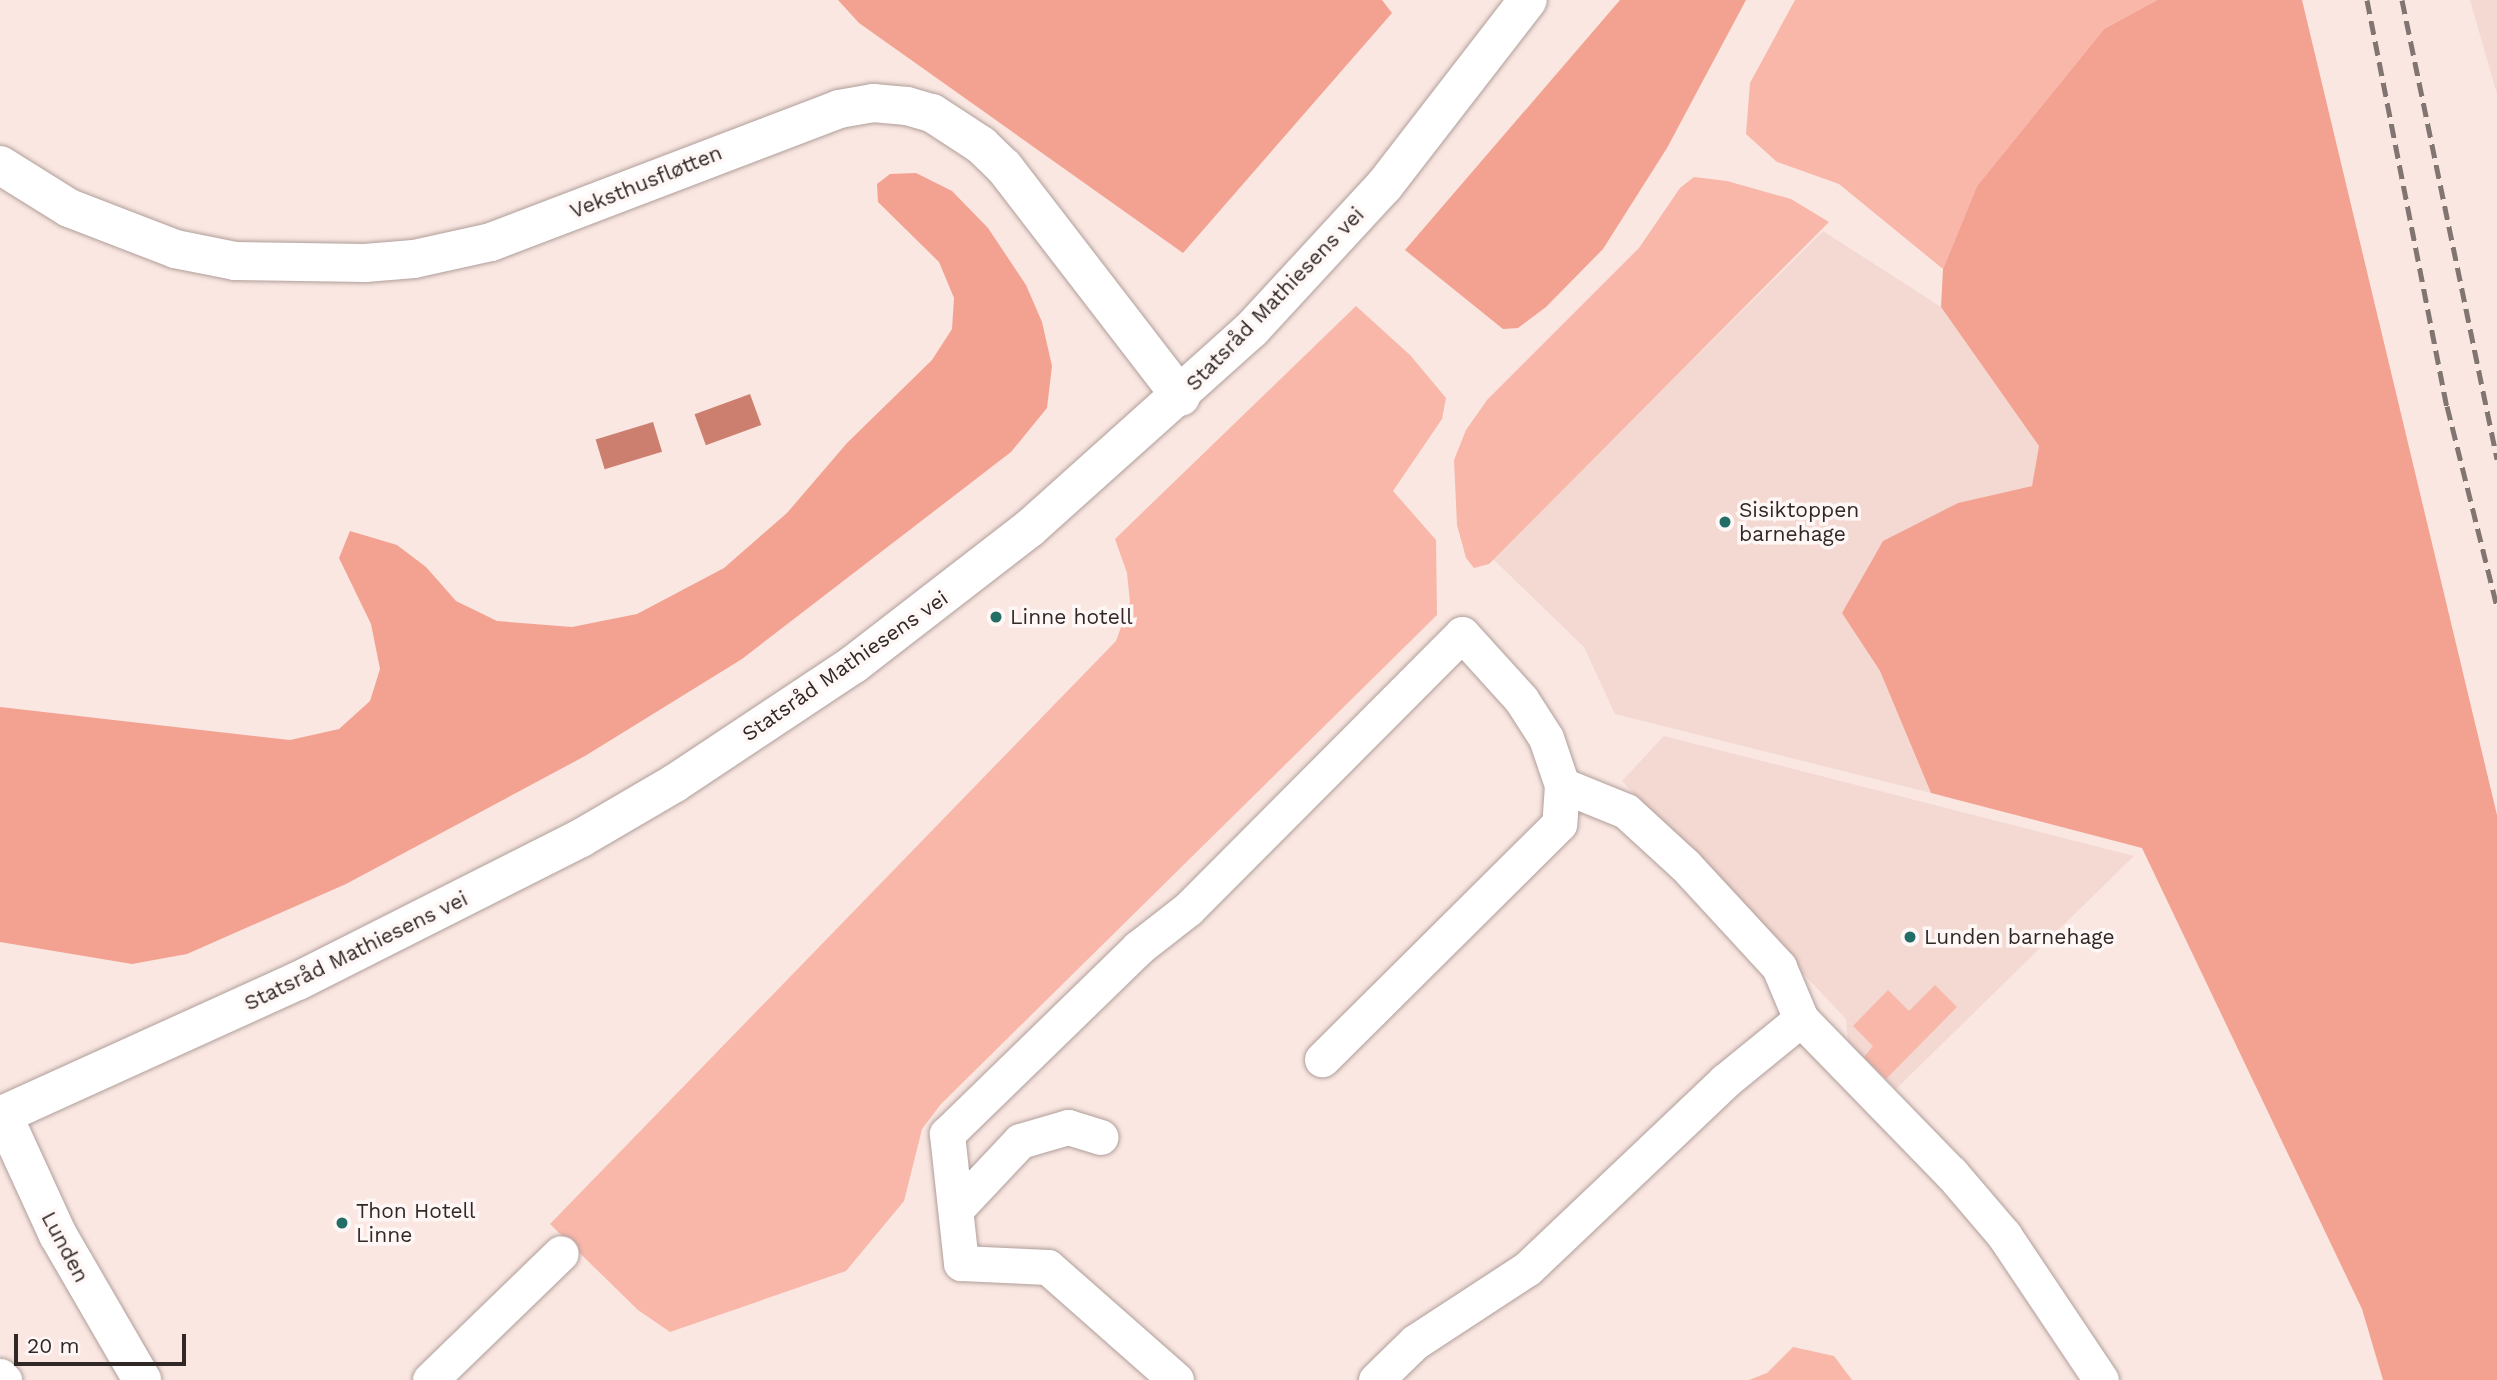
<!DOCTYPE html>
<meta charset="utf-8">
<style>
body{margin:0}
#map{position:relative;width:2497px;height:1380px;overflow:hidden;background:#fae7e2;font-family:"Work Sans",sans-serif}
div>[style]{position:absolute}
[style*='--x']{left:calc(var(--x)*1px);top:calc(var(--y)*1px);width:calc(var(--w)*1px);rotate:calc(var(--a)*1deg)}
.built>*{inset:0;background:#f4d8d2}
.green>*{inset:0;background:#f8b7a9}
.forest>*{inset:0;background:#f3a291}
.water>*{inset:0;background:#cc7f6f;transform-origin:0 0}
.roads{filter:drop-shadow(0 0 2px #b09e9a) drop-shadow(0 0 2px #b09e9a)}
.service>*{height:35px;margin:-17.5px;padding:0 17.5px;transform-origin:17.5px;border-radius:17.5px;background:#fff}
.minor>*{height:38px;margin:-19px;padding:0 19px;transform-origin:19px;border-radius:19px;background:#fff}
.tertiary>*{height:38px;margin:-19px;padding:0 19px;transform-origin:19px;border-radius:19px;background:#fff}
.rail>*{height:5px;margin-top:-2.5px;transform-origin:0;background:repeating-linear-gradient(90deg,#817572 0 14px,transparent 0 21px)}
.dots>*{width:19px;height:19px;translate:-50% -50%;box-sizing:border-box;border:4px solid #fff7f5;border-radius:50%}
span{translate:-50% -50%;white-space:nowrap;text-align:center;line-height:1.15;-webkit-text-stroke:7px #fff7f5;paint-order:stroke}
.street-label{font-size:21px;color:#2f2826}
.poi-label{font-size:21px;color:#2f2826}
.left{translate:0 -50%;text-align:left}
.scale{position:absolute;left:14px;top:1334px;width:172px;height:32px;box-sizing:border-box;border:4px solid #2f2826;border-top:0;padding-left:9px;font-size:21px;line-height:24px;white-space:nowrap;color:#2f2826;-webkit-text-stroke:5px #fff7f5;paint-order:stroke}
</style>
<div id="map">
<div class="built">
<i style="clip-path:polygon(2470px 0,2497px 0,2497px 94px)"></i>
<i style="clip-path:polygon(1823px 231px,1941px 307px,2039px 446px,2032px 486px,1958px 503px,1842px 612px,1880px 671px,1931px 793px,1615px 714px,1584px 647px,1492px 558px)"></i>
<i style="clip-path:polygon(1664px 736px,2134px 856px,1896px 1089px,1848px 1042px,1846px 1019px,1622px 781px)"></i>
</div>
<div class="green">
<i style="clip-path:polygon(1795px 0,2157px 0,2104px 29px,1977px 186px,1943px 269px,1839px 184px,1777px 162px,1746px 134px,1750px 83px)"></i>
<i style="clip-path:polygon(1694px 177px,1727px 181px,1791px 199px,1829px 222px,1489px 564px,1474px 568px,1466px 558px,1457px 525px,1454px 460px,1466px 430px,1487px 400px,1639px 248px,1680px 188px)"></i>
<i style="clip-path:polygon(1356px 306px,1410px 355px,1446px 398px,1442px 419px,1393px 491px,1436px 540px,1437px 615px,941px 1104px,922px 1129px,904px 1201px,846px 1271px,670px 1332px,638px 1310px,550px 1224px,1116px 641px,1130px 602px,1127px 573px,1115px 539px)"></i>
<i style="clip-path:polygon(1935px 985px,1957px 1007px,1886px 1079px,1864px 1057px,1873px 1046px,1853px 1026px,1888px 990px,1909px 1011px)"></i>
<i style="clip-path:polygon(1793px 1347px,1834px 1356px,1852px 1380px,1749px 1380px,1767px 1373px)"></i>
</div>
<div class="forest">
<i style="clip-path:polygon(838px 0,1382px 0,1392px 13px,1183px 253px,859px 23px)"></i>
<i style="clip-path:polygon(1620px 0,1746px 0,1667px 148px,1603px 249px,1546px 307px,1518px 328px,1503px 329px,1405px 250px)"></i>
<i style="clip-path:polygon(2157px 0,2302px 0,2497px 815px,2497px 1380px,2383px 1380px,2362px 1309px,2142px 848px,1931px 793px,1880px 671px,1842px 613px,1883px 541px,1958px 503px,2032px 486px,2039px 446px,1941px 307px,1943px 269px,1977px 186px,2104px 29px)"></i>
<i style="clip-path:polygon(916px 173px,952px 191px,988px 228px,1026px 285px,1042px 322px,1052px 366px,1047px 408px,1011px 452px,742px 659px,585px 756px,346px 884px,187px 954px,132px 964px,0 942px,0 707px,290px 740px,339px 729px,370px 701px,380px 669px,371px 624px,339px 558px,350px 531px,397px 545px,426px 567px,456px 601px,497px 621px,572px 627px,637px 614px,724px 568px,787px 513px,847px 443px,932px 360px,952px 329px,954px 298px,939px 262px,878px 202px,877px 184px,890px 174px)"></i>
</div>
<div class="water">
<i style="left:750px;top:394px;width:33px;height:59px;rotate:70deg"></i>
<i style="left:653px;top:422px;width:31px;height:60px;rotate:73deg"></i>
</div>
<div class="roads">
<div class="service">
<i style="--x:1562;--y:785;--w:69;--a:22.1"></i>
<i style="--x:1626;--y:811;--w:80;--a:42.5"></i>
<i style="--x:1685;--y:865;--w:139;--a:47.3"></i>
<i style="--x:1779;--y:967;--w:56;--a:67.1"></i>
<i style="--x:1801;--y:1019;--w:215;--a:45.8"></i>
<i style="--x:1951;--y:1173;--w:82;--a:49.5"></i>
<i style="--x:2004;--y:1235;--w:174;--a:56.2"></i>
<i style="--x:957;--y:1208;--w:92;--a:-46.8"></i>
<i style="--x:1020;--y:1141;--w:50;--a:-16.3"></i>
<i style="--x:1068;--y:1127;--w:34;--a:17"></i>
<i style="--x:0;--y:1376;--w:6;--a:45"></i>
<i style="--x:430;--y:1380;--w:182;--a:-44.1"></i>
<i style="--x:1176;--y:1380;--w:171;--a:-138.6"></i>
<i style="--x:1048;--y:1267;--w:87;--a:-177.4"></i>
<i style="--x:961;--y:1263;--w:130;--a:-96.2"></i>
<i style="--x:947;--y:1134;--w:267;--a:-44.2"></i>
<i style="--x:1138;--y:948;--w:63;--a:-38"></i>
<i style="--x:1188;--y:909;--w:388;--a:-45.1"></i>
<i style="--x:1462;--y:634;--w:88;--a:47.8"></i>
<i style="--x:1521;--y:699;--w:46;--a:57.3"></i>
<i style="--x:1546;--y:738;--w:50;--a:71.2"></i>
<i style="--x:1562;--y:785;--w:39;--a:94"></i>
<i style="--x:1559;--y:824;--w:334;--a:135.2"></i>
<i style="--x:1376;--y:1380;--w:54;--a:-44.3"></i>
<i style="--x:1415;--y:1342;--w:135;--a:-33.2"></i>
<i style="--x:1528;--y:1268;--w:272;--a:-43.5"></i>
<i style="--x:1725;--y:1081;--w:98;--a:-39.2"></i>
</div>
<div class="minor">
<i style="--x:0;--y:165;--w:81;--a:31.9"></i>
<i style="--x:69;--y:208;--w:114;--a:21.1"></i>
<i style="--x:175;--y:249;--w:61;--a:11.3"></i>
<i style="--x:235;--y:261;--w:130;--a:0.9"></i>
<i style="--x:365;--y:263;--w:49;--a:-4.7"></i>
<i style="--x:414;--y:259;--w:79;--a:-12.4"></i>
<i style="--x:491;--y:242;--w:373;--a:-20.9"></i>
<i style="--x:839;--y:109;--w:35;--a:-10"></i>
<i style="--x:873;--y:103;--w:34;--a:5"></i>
<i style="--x:907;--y:106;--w:26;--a:16"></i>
<i style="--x:932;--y:113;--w:59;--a:33.1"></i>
<i style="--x:981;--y:145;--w:32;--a:44"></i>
<i style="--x:1004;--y:167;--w:290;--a:52.4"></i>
</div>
<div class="tertiary">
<i style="--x:3;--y:1115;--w:132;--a:65.4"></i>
<i style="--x:58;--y:1235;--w:168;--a:59.9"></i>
<i style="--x:0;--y:1116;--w:327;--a:-24.4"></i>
<i style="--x:298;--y:981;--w:317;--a:-26.8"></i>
<i style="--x:581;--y:838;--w:109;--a:-30.3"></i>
<i style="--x:675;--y:783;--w:215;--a:-33.6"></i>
<i style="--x:854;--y:664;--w:222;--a:-37.7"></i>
<i style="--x:1030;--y:528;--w:298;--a:-41.9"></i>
<i style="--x:1252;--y:329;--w:195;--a:-47.3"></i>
<i style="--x:1384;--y:186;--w:235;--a:-52.3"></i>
</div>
</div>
<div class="rail">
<i style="--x:2367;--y:0;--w:414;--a:78.9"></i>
<i style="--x:2447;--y:406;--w:206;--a:76"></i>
<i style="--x:2402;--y:0;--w:469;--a:78.3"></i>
</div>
<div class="dots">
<i style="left:1725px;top:522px;background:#236d67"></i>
<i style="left:996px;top:617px;background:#236d67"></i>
<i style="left:1910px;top:937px;background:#236d67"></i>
<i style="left:342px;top:1223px;background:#236d67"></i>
</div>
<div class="street-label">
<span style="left:646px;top:182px;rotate:-22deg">Veksthusfløtten</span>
<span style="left:1275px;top:299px;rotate:-46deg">Statsråd Mathiesens vei</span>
<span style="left:845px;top:666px;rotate:-35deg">Statsråd Mathiesens vei</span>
<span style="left:356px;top:951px;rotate:-26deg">Statsråd Mathiesens vei</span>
<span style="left:65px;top:1247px;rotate:62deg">Lunden</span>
</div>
<div class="poi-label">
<span class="left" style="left:1739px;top:522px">Sisiktoppen<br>barnehage</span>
<span class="left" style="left:1010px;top:617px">Linne hotell</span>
<span class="left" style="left:1924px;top:937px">Lunden barnehage</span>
<span class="left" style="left:356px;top:1223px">Thon Hotell<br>Linne</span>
</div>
<div class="scale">20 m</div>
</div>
